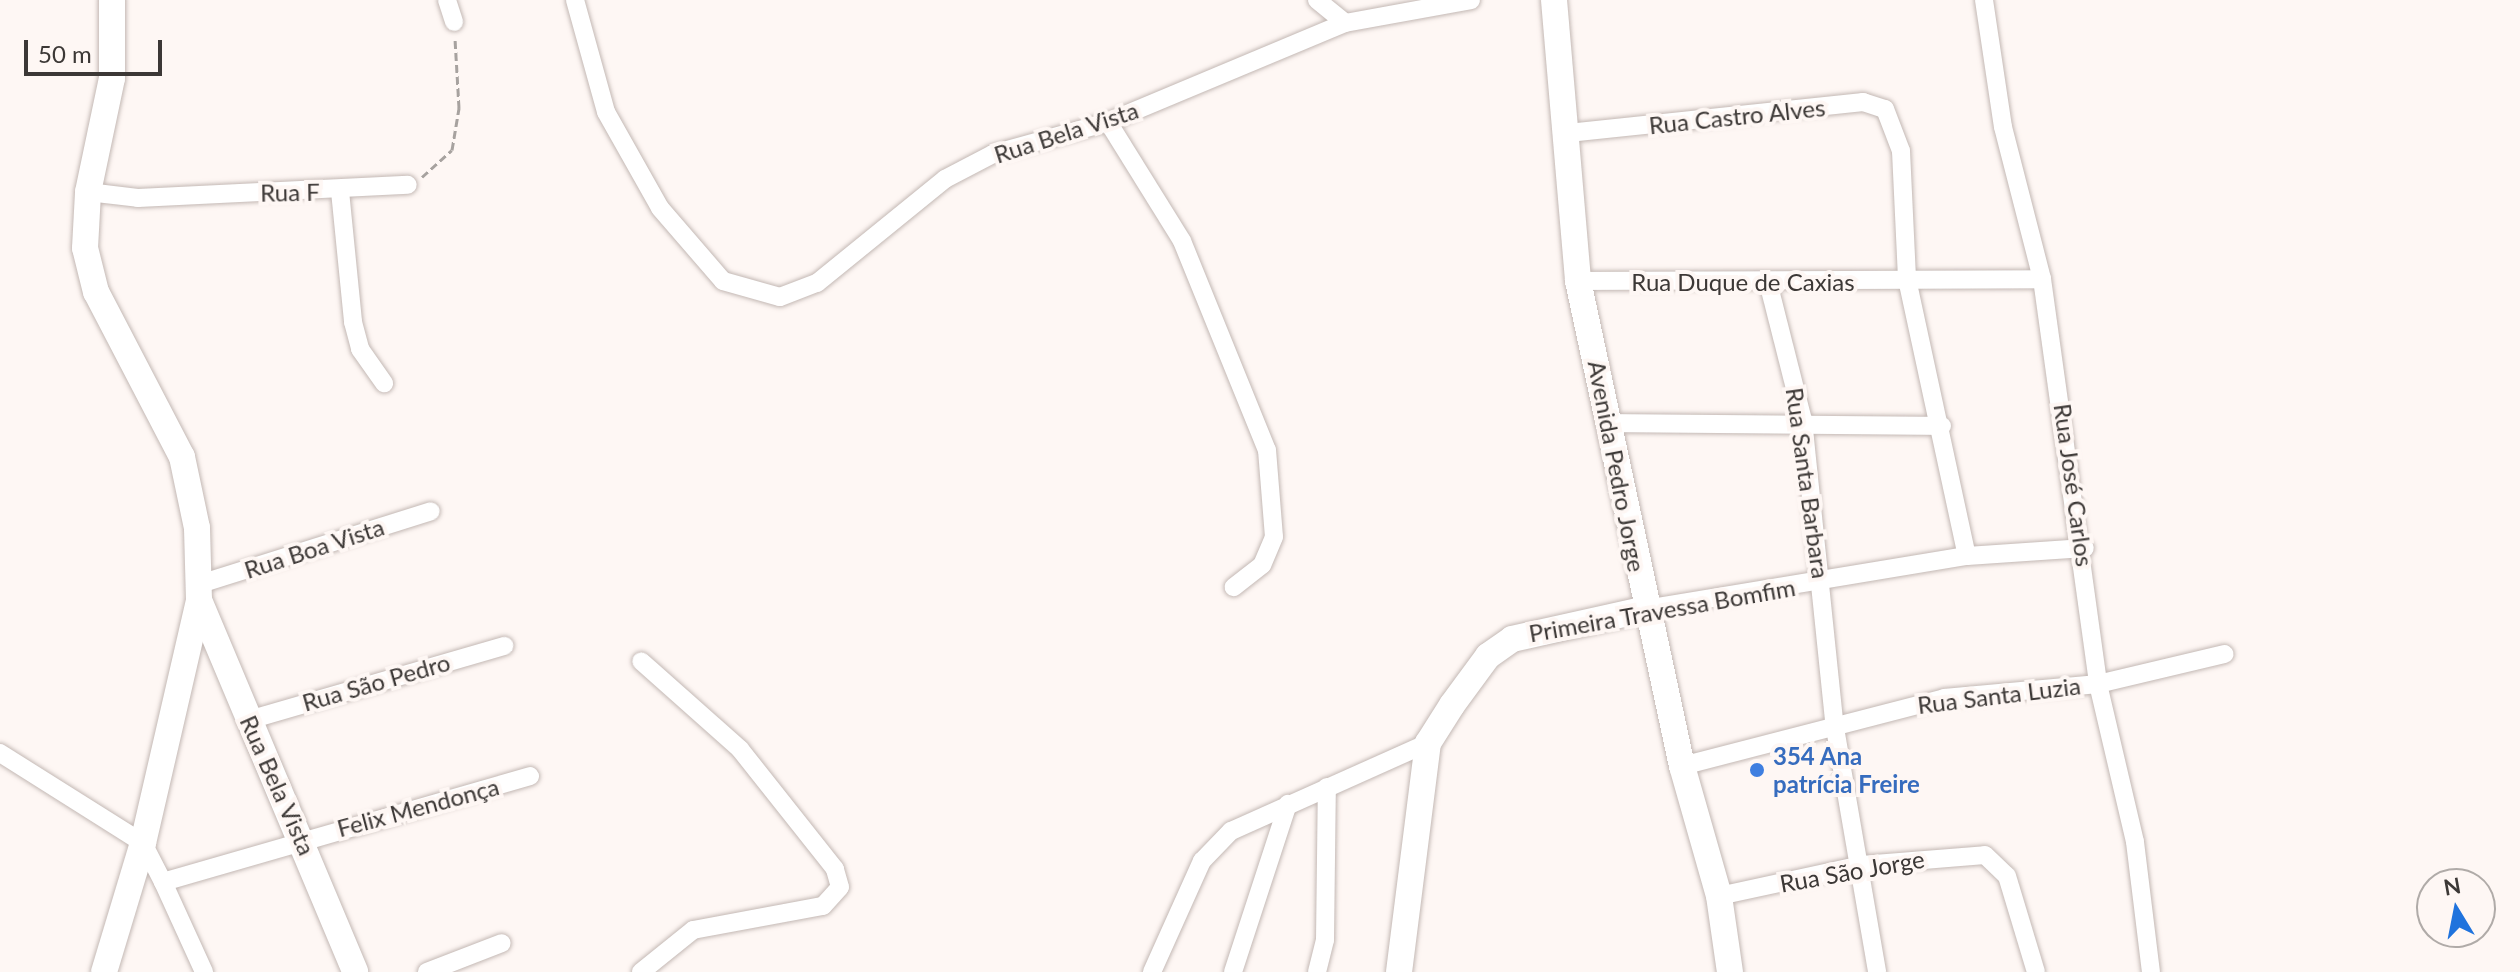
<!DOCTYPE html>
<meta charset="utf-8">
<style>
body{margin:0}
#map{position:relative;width:2520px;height:972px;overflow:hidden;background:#fef7f4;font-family:Lato,sans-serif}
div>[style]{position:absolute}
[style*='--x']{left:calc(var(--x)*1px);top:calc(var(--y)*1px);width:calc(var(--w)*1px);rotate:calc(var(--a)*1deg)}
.path>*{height:3px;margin-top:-1.5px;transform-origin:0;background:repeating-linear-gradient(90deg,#a7a29f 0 8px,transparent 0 12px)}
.roads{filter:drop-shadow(0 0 2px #c3b8b4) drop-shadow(0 0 2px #c3b8b4)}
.street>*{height:18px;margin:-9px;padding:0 9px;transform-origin:9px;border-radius:9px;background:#fff}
.secondary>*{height:26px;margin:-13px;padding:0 13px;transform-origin:13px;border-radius:13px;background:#fff}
.dots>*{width:22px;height:22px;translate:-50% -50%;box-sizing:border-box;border:4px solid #fef7f4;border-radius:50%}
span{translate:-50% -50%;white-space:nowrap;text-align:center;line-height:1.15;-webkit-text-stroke:8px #fef7f4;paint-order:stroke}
.street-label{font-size:24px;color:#3c3836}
.shop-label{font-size:24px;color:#366cbe;font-weight:700}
.left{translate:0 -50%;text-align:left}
.north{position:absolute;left:2416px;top:868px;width:80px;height:80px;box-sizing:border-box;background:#fef7f4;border:2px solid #b0aba8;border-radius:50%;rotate:350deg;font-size:22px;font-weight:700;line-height:32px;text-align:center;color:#3c3836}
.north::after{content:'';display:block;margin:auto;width:28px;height:36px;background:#1f73dd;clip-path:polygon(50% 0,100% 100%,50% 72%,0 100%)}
.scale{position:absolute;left:24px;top:40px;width:138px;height:36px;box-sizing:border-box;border:4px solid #3c3836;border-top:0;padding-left:10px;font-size:24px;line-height:28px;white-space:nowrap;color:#3c3836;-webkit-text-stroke:6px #fef7f4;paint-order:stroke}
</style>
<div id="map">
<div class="path">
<i style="--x:422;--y:177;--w:40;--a:-42"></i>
<i style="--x:452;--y:150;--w:43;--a:-80.5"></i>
<i style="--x:459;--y:108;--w:69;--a:-93.3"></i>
</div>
<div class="roads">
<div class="street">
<i style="--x:447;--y:0;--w:23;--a:72"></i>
<i style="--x:575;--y:0;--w:116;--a:74.5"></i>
<i style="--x:606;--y:112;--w:110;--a:60.6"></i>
<i style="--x:660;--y:208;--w:96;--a:49.2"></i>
<i style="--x:723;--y:281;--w:59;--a:15.7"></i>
<i style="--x:780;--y:297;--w:40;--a:-21"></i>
<i style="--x:817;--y:283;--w:165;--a:-39.1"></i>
<i style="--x:945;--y:179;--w:54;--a:-27.5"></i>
<i style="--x:993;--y:154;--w:119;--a:-15.5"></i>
<i style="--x:1108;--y:122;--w:257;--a:-22.7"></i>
<i style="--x:1345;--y:23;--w:128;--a:-10.3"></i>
<i style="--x:1317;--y:0;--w:36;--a:39"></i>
<i style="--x:1984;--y:0;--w:128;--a:81.5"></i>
<i style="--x:2003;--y:127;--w:157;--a:75.6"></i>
<i style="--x:2042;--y:279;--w:409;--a:82.1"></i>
<i style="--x:2098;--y:684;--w:162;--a:76.8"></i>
<i style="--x:2135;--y:842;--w:131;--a:83"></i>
<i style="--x:1108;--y:122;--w:140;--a:58.1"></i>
<i style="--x:1182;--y:241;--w:226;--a:67.9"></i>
<i style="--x:1267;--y:450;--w:87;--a:85.4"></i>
<i style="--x:1274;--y:537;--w:30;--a:113"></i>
<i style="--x:1262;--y:565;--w:36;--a:142"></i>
<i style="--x:1568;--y:133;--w:297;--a:-6"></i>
<i style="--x:1863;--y:102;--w:23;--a:18"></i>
<i style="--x:1885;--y:109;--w:45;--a:69.1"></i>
<i style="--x:1901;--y:151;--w:128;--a:87.3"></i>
<i style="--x:1907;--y:279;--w:283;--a:77.8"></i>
<i style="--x:340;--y:191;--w:132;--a:84.3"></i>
<i style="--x:353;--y:322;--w:28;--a:75"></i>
<i style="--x:360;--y:349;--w:42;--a:54.8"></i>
<i style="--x:88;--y:192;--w:50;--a:6.8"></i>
<i style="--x:138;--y:198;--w:270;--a:-2.8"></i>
<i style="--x:1578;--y:281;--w:464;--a:-0.2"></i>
<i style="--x:1768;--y:282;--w:142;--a:75.8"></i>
<i style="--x:1803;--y:420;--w:310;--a:84.1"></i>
<i style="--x:1835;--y:728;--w:248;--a:80.2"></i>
<i style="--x:1610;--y:423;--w:332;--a:0.5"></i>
<i style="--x:197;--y:585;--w:245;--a:-17.5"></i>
<i style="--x:1646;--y:609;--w:325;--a:-9.4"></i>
<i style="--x:1967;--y:556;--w:118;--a:-3.9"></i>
<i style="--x:249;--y:720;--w:266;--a:-16.2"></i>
<i style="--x:0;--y:753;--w:169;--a:32.2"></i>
<i style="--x:143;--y:843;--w:44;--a:62.9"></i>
<i style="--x:163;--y:882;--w:382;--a:-16.1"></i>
<i style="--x:1682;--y:766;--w:271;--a:-14.5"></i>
<i style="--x:1944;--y:698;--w:155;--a:-5.2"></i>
<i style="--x:2098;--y:684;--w:130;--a:-13.3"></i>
<i style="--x:163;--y:882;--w:99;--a:65.5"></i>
<i style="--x:1719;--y:896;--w:146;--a:-12.2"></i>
<i style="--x:1862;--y:865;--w:123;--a:-4.6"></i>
<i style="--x:1985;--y:855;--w:30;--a:44"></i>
<i style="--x:2007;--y:876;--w:100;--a:73.2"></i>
<i style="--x:427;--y:972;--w:80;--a:-21.1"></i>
<i style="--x:641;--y:972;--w:67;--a:-38.9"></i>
<i style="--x:693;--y:930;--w:132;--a:-10.5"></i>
<i style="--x:823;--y:906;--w:25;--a:-48"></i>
<i style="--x:840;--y:887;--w:19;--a:-106"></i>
<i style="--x:835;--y:869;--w:153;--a:-128.4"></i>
<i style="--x:740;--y:749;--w:132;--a:-138.4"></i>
<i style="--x:1152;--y:972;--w:122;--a:-65.8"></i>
<i style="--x:1202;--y:861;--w:42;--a:-46"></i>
<i style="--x:1231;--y:831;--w:216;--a:-24.1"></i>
<i style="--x:1233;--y:972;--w:177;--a:-71.9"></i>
<i style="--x:1317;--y:972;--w:33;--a:-76"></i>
<i style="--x:1325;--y:940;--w:153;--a:-89.3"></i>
</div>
<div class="secondary">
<i style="--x:1554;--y:0;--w:282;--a:85.1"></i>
<i style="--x:1578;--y:281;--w:496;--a:77.9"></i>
<i style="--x:1682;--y:766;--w:135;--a:74.1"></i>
<i style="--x:1719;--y:896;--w:77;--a:81.8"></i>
<i style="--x:199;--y:600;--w:403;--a:67.2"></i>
<i style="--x:104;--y:972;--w:135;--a:-73.2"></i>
<i style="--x:143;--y:843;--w:249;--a:-77"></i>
<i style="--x:199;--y:600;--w:72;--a:-91.6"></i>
<i style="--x:197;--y:528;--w:73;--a:-101.9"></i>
<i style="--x:182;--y:457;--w:186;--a:-117.5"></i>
<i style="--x:96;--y:292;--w:45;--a:-104"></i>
<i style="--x:85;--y:248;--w:56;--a:-86.9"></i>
<i style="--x:88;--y:192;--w:116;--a:-78.1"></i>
<i style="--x:112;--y:78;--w:78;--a:-90"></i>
<i style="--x:1399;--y:972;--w:231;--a:-82.8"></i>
<i style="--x:1428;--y:743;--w:45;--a:-57.7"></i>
<i style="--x:1452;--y:705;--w:61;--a:-53.7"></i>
<i style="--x:1488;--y:656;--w:29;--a:-35"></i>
<i style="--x:1512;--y:639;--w:137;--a:-12.6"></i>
</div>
</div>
<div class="dots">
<i style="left:1757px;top:770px;background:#3f7fe0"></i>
</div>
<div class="street-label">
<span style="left:1737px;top:116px;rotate:-6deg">Rua Castro Alves</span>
<span style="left:1066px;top:132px;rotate:-18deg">Rua Bela Vista</span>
<span style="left:290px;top:192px;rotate:-1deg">Rua F</span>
<span style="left:1743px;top:282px">Rua Duque de Caxias</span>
<span style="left:1617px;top:466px;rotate:79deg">Avenida Pedro Jorge</span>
<span style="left:1808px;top:483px;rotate:82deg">Rua Santa Barbara</span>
<span style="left:2074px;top:485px;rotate:82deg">Rua José Carlos</span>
<span style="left:314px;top:548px;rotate:-18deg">Rua Boa Vista</span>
<span style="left:1662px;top:610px;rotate:-10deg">Primeira Travessa Bomfim</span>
<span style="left:376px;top:682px;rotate:-16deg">Rua São Pedro</span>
<span style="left:1999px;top:695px;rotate:-7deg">Rua Santa Luzia</span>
<span style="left:278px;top:785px;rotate:66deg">Rua Bela Vista</span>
<span style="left:418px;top:807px;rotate:-15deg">Felix Mendonça</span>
<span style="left:1852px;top:871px;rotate:-10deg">Rua São Jorge</span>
</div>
<div class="shop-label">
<span class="left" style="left:1773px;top:770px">354 Ana<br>patrícia Freire</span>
</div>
<div class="north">N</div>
<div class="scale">50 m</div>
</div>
